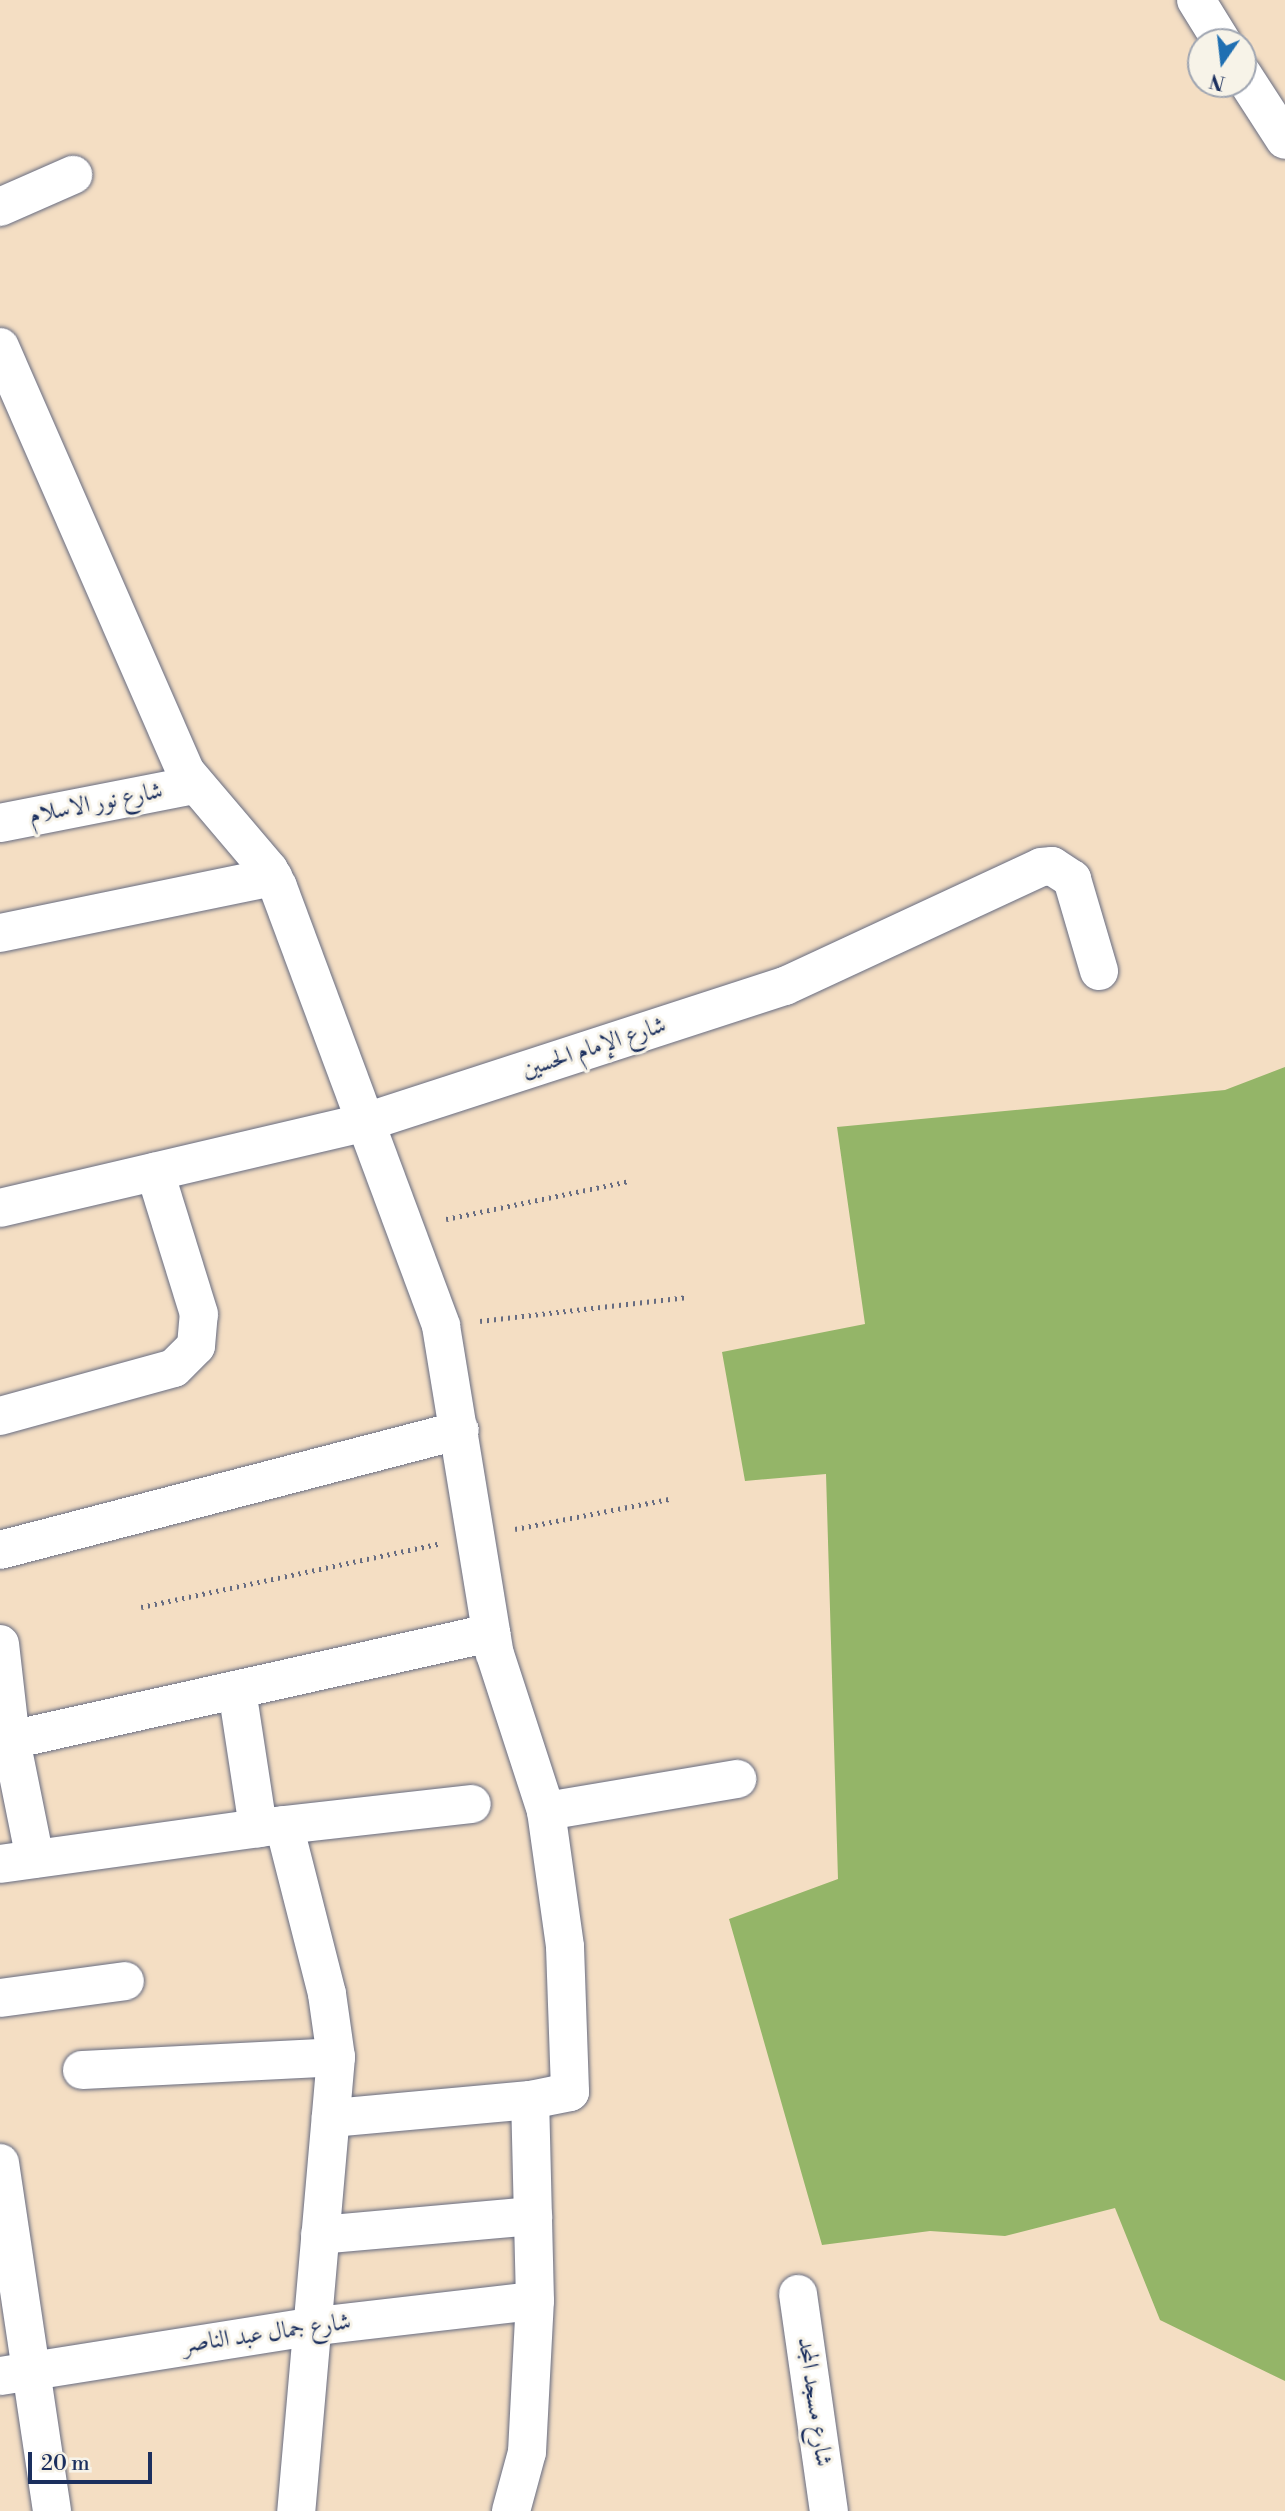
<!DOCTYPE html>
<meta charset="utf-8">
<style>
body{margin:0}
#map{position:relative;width:1285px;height:2511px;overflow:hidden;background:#f4dec3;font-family:"Libre Bodoni",Amiri,serif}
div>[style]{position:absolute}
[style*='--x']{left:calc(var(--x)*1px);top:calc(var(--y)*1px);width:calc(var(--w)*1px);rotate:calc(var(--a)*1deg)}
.forest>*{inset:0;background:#94b568}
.path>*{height:4.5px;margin-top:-2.25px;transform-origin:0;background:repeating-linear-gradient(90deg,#676c81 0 2px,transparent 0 7px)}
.roads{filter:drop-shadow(0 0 2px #676c81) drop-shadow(0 0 2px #676c81)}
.minor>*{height:38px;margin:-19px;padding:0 19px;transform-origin:19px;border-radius:19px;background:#fff}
span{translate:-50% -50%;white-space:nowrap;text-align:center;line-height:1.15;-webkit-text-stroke:6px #f7f3e8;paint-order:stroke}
.street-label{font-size:24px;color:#1b2f5e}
.north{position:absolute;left:1187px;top:28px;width:70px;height:70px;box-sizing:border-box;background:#f7f3e8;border:2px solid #9fa5b1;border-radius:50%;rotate:194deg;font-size:19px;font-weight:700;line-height:28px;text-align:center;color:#1b2f5e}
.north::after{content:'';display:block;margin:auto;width:24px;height:32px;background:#1f6fb2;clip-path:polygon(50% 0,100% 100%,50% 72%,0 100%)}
.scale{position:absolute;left:28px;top:2452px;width:124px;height:32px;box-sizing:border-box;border:4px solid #1b2f5e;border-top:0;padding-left:9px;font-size:21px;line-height:24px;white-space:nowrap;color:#1b2f5e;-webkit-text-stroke:5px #f7f3e8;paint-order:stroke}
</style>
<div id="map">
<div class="forest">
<i style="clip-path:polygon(1285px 1067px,1285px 2381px,1160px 2320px,1115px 2208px,1005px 2236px,930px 2231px,822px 2245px,729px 1919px,838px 1879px,826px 1474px,745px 1481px,722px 1352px,865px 1324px,837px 1127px,1225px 1090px)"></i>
</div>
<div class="path">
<i style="--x:446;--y:1219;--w:188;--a:-11.7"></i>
<i style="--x:480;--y:1321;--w:207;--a:-6.6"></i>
<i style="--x:515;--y:1529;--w:157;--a:-11"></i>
<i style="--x:141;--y:1607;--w:304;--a:-12"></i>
</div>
<div class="roads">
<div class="minor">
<i style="--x:1196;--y:0;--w:49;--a:58.2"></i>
<i style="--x:1243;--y:75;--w:77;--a:57.1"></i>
<i style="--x:0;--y:207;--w:80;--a:-23.7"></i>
<i style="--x:0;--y:347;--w:463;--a:66.4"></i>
<i style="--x:185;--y:771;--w:130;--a:49.7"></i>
<i style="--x:269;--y:870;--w:19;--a:62"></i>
<i style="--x:278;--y:887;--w:468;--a:69.6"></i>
<i style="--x:441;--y:1326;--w:332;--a:80.7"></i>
<i style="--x:495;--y:1654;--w:165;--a:72"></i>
<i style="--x:546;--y:1811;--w:137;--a:82"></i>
<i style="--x:565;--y:1947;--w:145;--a:88"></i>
<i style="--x:570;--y:2092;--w:41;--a:168.7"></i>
<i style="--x:530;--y:2100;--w:200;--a:174.8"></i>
<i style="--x:0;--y:823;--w:197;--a:-11.1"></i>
<i style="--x:0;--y:933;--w:279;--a:-11.6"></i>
<i style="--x:0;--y:1208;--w:373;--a:-13.2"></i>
<i style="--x:363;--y:1123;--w:444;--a:-18"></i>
<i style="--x:785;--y:986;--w:282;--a:-24.9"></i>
<i style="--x:1041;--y:867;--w:11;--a:-5"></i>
<i style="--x:1052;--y:866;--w:24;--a:33"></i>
<i style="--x:1072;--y:879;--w:96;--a:73.6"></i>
<i style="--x:0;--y:1416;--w:180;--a:-15.4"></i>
<i style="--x:174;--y:1368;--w:31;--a:-45"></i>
<i style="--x:196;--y:1346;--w:32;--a:-85"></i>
<i style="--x:199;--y:1314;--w:149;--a:-107.2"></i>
<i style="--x:0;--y:1550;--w:475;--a:-14.6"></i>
<i style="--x:0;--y:1644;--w:97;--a:83.5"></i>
<i style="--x:11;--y:1740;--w:121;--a:78.6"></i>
<i style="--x:237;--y:1690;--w:140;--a:81.3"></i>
<i style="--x:11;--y:1740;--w:492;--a:-12.6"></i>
<i style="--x:546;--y:1811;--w:194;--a:-9.5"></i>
<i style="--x:284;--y:1825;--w:174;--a:75.7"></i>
<i style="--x:327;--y:1994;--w:64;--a:81.9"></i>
<i style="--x:336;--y:2057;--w:456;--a:95"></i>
<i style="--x:0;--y:1864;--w:260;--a:-7.9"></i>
<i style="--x:258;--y:1828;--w:215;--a:-6.4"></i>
<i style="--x:0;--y:1998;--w:126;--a:-7.7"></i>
<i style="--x:82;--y:2070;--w:254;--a:-2.9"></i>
<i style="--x:0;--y:2163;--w:352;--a:81.5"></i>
<i style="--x:320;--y:2235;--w:214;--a:-5.1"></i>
<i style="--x:798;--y:2294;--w:219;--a:81.9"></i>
<i style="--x:0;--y:2376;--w:313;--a:-9"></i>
<i style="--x:309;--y:2327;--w:227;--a:-6.6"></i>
<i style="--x:511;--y:2511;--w:61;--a:-74.8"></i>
<i style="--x:527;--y:2452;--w:151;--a:-87"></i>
<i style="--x:535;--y:2301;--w:201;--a:-91.4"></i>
</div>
</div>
<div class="street-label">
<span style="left:96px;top:804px;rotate:-11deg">شارع نور الاسلام</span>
<span style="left:594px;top:1048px;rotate:-18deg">شارع الإمام الحسين</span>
<span style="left:267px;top:2334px;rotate:-8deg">شارع جمال عبد الناصر</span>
<span style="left:814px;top:2402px;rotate:82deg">شارع مسجد المجد</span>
</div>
<div class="north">N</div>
<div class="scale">20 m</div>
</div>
